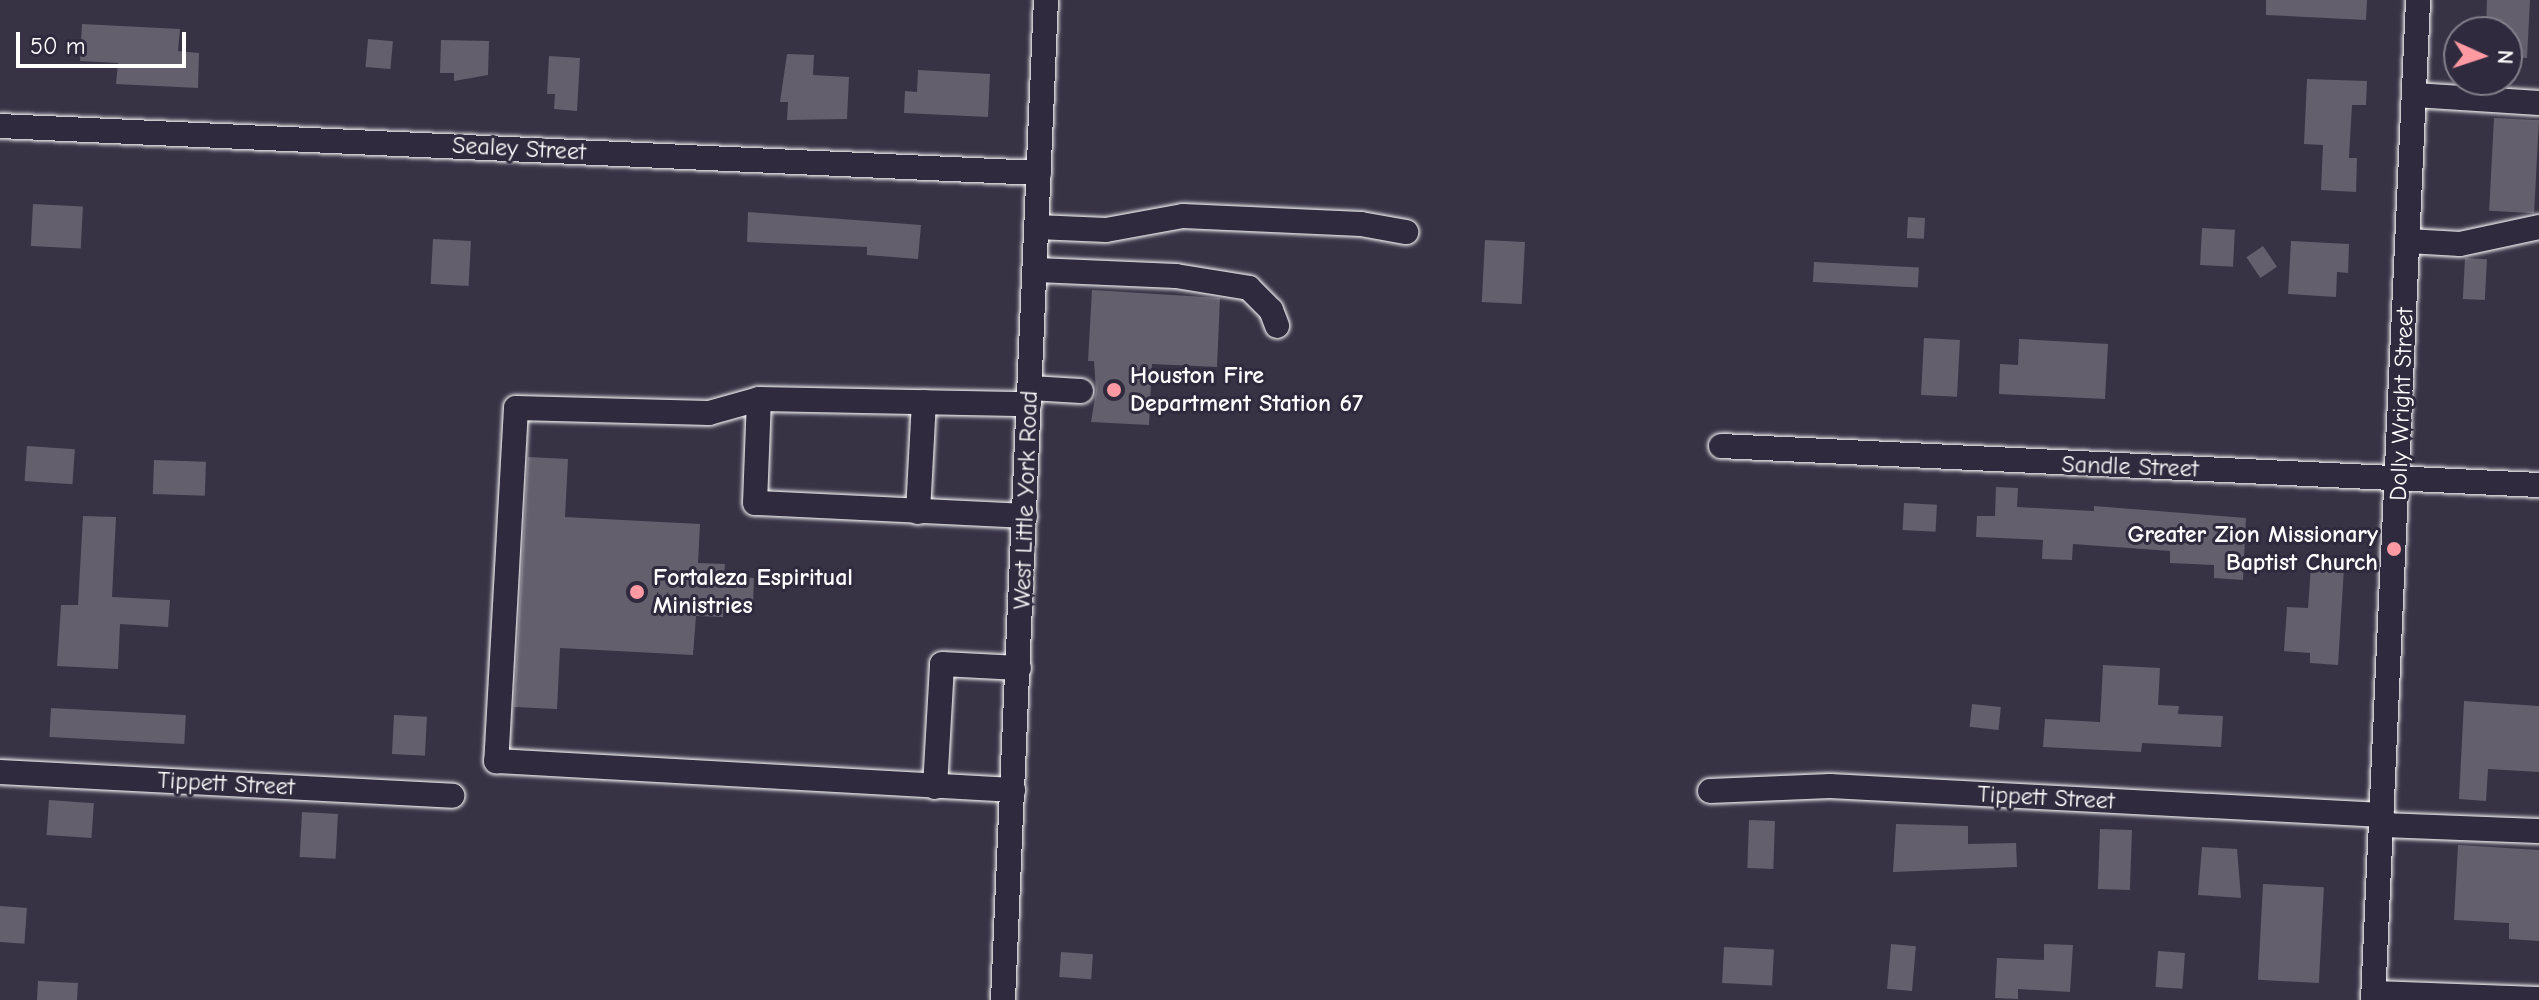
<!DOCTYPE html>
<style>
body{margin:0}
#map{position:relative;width:2539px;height:1000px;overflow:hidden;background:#373345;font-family:"Comic Neue",sans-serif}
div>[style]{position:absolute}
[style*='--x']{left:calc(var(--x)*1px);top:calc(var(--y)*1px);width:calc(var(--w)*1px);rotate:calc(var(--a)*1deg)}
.building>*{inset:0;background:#635f6d;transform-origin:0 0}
.roads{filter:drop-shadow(0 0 2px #fff) drop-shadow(0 0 2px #fff)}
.minor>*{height:24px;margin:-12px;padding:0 12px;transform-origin:12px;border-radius:12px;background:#2f2a3d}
.dots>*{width:22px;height:22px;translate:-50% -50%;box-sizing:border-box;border:4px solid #2f2a3d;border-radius:50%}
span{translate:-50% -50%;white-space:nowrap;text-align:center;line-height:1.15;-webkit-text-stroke:6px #2f2a3d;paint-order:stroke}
.street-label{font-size:24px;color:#fff}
.poi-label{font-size:24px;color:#fff;font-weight:700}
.left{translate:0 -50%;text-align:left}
.right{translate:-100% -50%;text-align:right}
.north{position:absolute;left:2443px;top:16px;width:80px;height:80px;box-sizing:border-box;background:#2f2a3d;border:2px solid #827f8b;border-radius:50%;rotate:93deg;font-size:22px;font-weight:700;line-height:32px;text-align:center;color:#fff}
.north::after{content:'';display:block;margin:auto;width:28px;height:36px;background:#ff9aa2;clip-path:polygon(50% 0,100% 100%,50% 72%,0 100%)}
.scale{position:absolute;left:16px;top:32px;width:170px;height:36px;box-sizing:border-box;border:4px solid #fff;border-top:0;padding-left:10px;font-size:24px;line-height:28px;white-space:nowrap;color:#fff;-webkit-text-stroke:6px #2f2a3d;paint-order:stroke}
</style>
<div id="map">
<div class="building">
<i style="clip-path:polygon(2266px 0,2367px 0,2366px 20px,2266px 15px)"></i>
<i style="clip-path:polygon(2487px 0,2530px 0,2527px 58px,2507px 57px,2507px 32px,2486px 32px)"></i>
<i style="clip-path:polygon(82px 24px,180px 29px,178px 51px,199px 53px,198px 88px,116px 84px,118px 63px,80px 61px)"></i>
<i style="left:368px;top:39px;width:25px;height:28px;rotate:5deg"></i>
<i style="clip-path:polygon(441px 40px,489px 41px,488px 75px,454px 81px,454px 73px,440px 73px)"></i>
<i style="clip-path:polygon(787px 54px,814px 55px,813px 75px,849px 77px,847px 119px,787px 120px,788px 102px,780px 102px)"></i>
<i style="clip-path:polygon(549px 56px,580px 58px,577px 111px,554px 109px,555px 94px,547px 94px)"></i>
<i style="clip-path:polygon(918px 70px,990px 74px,988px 117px,904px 113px,905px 91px,917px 92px)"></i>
<i style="clip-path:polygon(2307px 79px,2367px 81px,2366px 105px,2352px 105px,2349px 158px,2357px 158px,2356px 192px,2321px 190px,2323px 145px,2304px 144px)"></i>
<i style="left:2494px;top:118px;width:45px;height:93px;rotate:3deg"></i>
<i style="left:33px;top:204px;width:50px;height:42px;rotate:3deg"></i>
<i style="clip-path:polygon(748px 212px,921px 225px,918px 259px,867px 255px,867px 247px,747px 242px)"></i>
<i style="left:1908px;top:217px;width:17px;height:21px;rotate:3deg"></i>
<i style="left:2202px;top:228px;width:33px;height:37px;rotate:3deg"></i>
<i style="left:433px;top:239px;width:38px;height:45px;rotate:3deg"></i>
<i style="left:1485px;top:240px;width:40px;height:62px;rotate:3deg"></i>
<i style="clip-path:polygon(2291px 241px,2349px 244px,2348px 273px,2337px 272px,2336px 297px,2288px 294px)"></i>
<i style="left:2263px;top:246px;width:25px;height:20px;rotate:56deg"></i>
<i style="left:2465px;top:258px;width:22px;height:41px;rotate:3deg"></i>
<i style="left:1814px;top:262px;width:105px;height:20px;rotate:3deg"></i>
<i style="clip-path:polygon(1092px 290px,1220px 298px,1217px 367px,1152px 364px,1149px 425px,1091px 422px,1096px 391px,1094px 361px,1088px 361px)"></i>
<i style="left:1924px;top:338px;width:36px;height:57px;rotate:3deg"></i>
<i style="clip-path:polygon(2019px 339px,2108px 344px,2105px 399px,1999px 394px,2000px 364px,2018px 365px)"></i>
<i style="left:27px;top:446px;width:48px;height:35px;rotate:4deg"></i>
<i style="clip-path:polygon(528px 457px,568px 459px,565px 517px,700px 524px,698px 563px,725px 564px,724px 576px,754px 578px,753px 607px,723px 606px,723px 617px,696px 616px,693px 655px,560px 648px,557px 709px,514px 707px)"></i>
<i style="left:154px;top:460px;width:52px;height:34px;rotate:2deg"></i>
<i style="clip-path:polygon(1996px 487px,2018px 488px,2017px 507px,2094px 511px,2094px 506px,2246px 518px,2243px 580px,2214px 578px,2214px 565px,2170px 563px,2170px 551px,2073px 544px,2072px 560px,2042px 559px,2043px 540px,1976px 537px,1977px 516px,1995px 516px)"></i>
<i style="left:1904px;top:503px;width:33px;height:27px;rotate:3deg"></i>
<i style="clip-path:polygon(83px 516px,116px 517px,112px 597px,170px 600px,168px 627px,120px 624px,118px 669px,57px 666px,61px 605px,78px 605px)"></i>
<i style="clip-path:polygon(2311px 566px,2344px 568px,2338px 665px,2310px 663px,2310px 653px,2284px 651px,2287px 607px,2308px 608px)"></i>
<i style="clip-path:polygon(2103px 665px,2160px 668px,2158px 705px,2179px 706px,2178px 714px,2223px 716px,2221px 747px,2142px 743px,2141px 752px,2043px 747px,2045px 719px,2100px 722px)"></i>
<i style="clip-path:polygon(2464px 701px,2539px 706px,2539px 772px,2488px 769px,2486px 801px,2459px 799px)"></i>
<i style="left:1972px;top:704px;width:29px;height:23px;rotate:6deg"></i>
<i style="left:51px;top:708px;width:135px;height:29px;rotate:3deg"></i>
<i style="left:394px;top:715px;width:33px;height:39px;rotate:3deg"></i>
<i style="left:49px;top:800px;width:45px;height:35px;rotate:4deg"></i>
<i style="left:302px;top:812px;width:36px;height:45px;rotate:3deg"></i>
<i style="left:1749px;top:820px;width:26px;height:48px;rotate:2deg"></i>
<i style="clip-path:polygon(1896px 824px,1968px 826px,1968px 844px,2016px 843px,2017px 867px,1893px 872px)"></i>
<i style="left:2100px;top:829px;width:32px;height:60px;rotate:2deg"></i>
<i style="clip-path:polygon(2458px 845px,2539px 850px,2539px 941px,2509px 939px,2509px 923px,2454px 920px)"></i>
<i style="clip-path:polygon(2202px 847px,2237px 849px,2241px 898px,2198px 895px)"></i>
<i style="left:2263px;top:884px;width:61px;height:96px;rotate:3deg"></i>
<i style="left:0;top:906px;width:27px;height:36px;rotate:4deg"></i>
<i style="left:1891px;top:944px;width:25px;height:45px;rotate:5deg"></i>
<i style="clip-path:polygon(2044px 944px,2073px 945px,2070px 992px,2018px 989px,2018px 999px,1995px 998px,1997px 958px,2044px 960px)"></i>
<i style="left:1724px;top:947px;width:50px;height:36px;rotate:3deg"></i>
<i style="left:2158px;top:951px;width:27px;height:36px;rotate:4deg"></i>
<i style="left:1061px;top:952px;width:32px;height:25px;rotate:4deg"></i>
<i style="left:38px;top:981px;width:40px;height:19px;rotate:3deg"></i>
</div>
<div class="roads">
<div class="minor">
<i style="--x:2415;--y:95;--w:124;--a:3.7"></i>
<i style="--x:0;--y:126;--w:1040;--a:2.59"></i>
<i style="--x:1037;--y:227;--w:69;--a:2.5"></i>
<i style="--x:1106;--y:230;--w:78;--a:-10.3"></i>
<i style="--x:1183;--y:216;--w:178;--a:2.6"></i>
<i style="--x:1361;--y:224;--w:46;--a:10.1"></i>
<i style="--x:2408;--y:241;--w:52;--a:3.3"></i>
<i style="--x:2460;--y:244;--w:81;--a:-12.1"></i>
<i style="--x:1037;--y:270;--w:139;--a:2.5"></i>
<i style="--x:1176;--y:276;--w:74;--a:9.3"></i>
<i style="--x:1249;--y:288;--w:31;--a:45"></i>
<i style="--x:1271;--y:310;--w:17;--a:69"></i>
<i style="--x:1030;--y:388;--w:51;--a:3.4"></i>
<i style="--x:759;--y:399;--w:52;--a:164.4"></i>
<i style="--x:709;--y:413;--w:193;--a:-178.5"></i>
<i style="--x:516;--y:408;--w:354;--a:93.2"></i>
<i style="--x:496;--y:761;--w:518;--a:3.21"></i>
<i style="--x:1721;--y:446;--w:819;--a:2.73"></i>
<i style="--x:918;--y:512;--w:110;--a:-86.9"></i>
<i style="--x:1025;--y:516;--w:270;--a:-177.2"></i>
<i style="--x:755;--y:503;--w:104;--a:-87.8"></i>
<i style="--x:759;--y:399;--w:270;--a:1.1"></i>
<i style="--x:0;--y:772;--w:453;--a:3"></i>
<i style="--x:935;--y:787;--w:123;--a:-86.7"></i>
<i style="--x:942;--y:664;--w:77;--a:3"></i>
<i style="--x:1710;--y:791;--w:120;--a:-2.4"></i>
<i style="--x:1830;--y:786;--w:553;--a:3.01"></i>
<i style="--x:2382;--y:825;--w:157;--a:2.2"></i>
<i style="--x:2374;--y:993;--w:165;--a:2.1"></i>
<i style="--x:1003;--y:1000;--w:1001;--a:-87.54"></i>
<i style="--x:2373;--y:1000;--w:1001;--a:-87.42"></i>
</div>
</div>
<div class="dots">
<i style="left:1114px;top:390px;background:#ff9aa2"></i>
<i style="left:2394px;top:549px;background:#ff9aa2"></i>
<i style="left:637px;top:592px;background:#ff9aa2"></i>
</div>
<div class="street-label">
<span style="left:519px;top:149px;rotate:3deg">Sealey Street</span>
<span style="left:2402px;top:404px;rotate:-88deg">Dolly Wright Street</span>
<span style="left:2130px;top:467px;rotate:2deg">Sandle Street</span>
<span style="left:1026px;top:500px;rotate:-88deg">West Little York Road</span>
<span style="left:226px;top:784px;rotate:3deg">Tippett Street</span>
<span style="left:2046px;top:798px;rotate:3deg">Tippett Street</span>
</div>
<div class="poi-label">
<span class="left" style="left:1130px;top:390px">Houston Fire<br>Department Station 67</span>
<span class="right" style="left:2378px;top:549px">Greater Zion Missionary<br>Baptist Church</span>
<span class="left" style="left:653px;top:592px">Fortaleza Espiritual<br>Ministries</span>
</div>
<div class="north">N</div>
<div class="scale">50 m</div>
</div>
